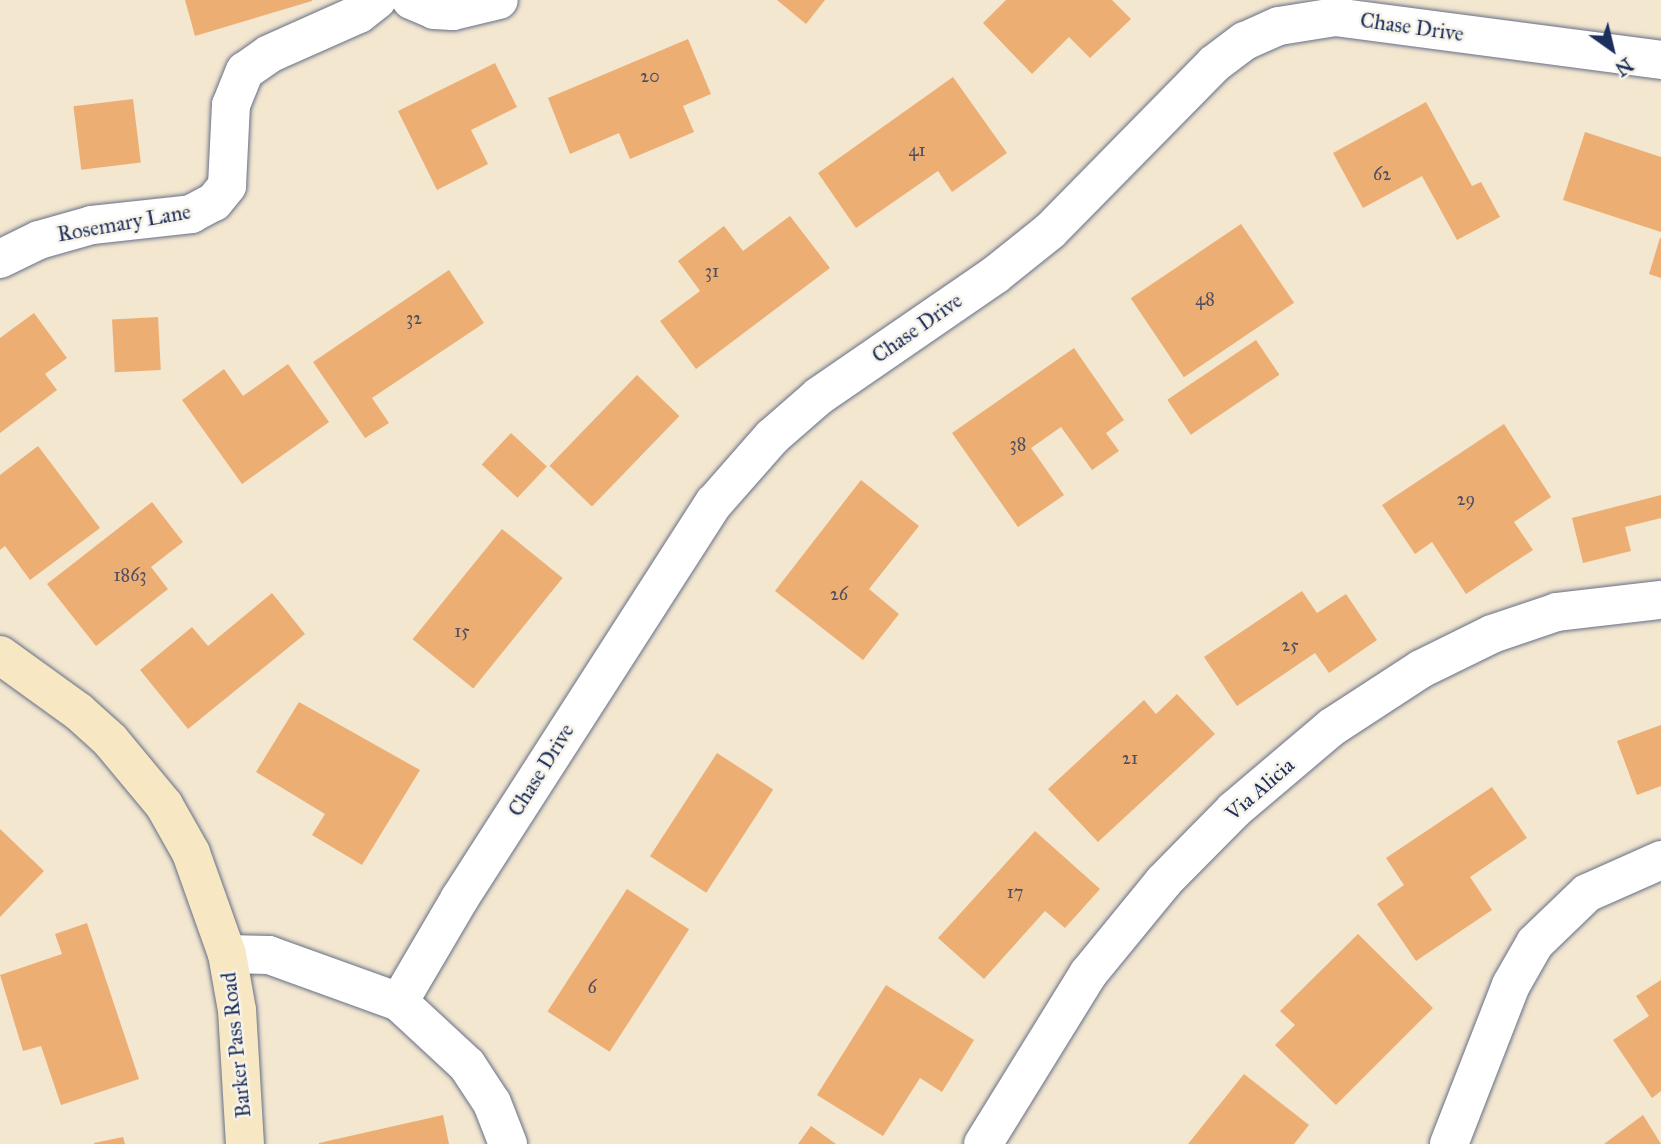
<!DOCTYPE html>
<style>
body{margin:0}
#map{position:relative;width:1661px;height:1144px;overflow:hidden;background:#f3e7d0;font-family:"IM FELL Great Primer",serif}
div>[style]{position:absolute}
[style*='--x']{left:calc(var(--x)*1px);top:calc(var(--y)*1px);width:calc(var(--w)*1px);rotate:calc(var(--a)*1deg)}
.building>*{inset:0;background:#ecae73;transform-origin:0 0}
.roads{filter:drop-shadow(0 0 2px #676f86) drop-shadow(0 0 2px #676f86)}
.street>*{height:38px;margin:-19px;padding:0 19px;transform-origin:19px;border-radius:19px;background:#fff}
.secondary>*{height:38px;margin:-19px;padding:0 19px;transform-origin:19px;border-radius:19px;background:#f7e8c3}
span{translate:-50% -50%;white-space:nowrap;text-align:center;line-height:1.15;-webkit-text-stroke:5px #f7f3e8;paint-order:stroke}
.number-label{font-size:18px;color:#4f4f63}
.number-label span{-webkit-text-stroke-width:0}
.street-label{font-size:21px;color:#1b2f5e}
.north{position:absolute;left:1577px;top:14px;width:70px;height:70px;-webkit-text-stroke:5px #f7f3e8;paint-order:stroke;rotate:146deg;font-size:19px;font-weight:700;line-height:28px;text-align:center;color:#1b2f5e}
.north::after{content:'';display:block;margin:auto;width:24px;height:32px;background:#1b2f5e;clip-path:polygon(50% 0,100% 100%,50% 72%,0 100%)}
</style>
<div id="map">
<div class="building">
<i style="clip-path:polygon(185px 0,312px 0,312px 1px,195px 36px)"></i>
<i style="clip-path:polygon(777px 0,825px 0,806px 24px)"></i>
<i style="clip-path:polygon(1006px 0,1112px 0,1131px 19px,1090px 58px,1069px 37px,1032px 74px,983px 23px)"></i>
<i style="clip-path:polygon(688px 39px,711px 94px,683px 106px,694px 132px,630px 159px,619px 133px,570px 154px,548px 98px)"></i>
<i style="clip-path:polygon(495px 63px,517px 107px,471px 130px,488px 164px,437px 190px,398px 111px)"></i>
<i style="clip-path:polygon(953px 77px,1007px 153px,952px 192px,938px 171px,856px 228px,818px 173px)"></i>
<i style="left:133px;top:99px;width:64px;height:60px;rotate:83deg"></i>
<i style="clip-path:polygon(1426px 102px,1472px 186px,1481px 182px,1500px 217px,1457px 240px,1422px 176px,1363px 208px,1333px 153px)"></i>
<i style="clip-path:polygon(1585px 132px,1661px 157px,1661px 232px,1563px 200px)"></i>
<i style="clip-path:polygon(790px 216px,830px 268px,696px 369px,660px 321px,700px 291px,678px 261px,724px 226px,743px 251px)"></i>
<i style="left:1241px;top:224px;width:95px;height:133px;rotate:56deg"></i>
<i style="clip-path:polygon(1660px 238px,1661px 238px,1661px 278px,1649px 274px)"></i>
<i style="clip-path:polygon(449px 270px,484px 323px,372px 398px,389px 423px,365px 438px,313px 362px)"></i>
<i style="clip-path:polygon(34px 313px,67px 358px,45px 374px,57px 390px,0 433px,0 338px)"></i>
<i style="left:158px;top:317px;width:53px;height:46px;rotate:87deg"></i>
<i style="left:1256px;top:340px;width:42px;height:107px;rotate:56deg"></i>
<i style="clip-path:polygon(1074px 348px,1124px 420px,1106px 433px,1119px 451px,1092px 470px,1061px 427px,1031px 448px,1064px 495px,1018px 527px,952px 433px)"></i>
<i style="clip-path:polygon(288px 364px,329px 422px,242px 484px,182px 400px,224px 369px,243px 396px)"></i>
<i style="left:637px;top:375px;width:59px;height:126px;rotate:44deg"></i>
<i style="clip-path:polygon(1504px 424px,1551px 497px,1514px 522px,1533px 550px,1466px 594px,1432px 542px,1415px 554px,1382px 505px)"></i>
<i style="left:511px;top:433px;width:49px;height:43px;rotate:43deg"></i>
<i style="clip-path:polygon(38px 446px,100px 528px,30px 580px,5px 546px,0 550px,0 475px)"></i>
<i style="clip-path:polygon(861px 480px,919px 526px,869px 589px,899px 614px,863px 660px,775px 591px)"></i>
<i style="clip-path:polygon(1661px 495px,1661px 518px,1625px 527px,1631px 551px,1583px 563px,1572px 518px)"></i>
<i style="clip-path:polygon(152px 502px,183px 542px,151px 567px,168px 589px,96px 646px,47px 584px)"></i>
<i style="left:502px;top:529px;width:78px;height:142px;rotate:39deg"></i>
<i style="clip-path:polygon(1302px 591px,1317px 613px,1346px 594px,1377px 640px,1329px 673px,1315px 653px,1237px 706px,1204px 657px)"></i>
<i style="clip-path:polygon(272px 593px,305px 634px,188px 729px,140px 670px,192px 627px,208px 646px)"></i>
<i style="clip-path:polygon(1177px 694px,1215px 734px,1098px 842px,1048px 789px,1144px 700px,1156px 714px)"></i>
<i style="clip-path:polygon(299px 702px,420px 770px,362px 865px,312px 835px,325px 814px,256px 772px)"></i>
<i style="clip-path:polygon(1661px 725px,1661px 786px,1637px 795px,1617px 741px)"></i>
<i style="left:717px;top:753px;width:67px;height:123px;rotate:33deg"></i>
<i style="clip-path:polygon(1492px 787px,1527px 838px,1470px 877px,1492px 910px,1416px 961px,1377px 904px,1404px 885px,1386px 858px)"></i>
<i style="clip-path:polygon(0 829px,44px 871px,0 917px)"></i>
<i style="clip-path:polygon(1035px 831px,1100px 889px,1065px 928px,1045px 911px,984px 979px,938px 938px)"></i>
<i style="left:627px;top:889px;width:74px;height:146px;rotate:33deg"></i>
<i style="clip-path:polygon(87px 923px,139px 1079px,61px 1105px,41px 1046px,23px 1051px,0 975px,62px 954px,55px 934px)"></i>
<i style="clip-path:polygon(1358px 934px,1433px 1008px,1336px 1105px,1275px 1045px,1295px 1025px,1280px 1011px)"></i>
<i style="clip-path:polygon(1661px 980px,1661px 1091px,1652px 1098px,1613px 1040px,1649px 1016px,1636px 996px)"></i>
<i style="clip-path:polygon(886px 985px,974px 1040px,942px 1092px,920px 1078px,883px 1136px,817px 1095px)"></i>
<i style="clip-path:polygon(1244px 1074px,1309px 1125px,1294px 1144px,1188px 1144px)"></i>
<i style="clip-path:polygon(443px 1115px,449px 1144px,319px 1144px,319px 1143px)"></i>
<i style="clip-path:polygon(1643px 1115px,1661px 1144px,1604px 1144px)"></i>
<i style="clip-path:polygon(811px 1126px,836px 1144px,798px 1144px)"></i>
<i style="clip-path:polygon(123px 1137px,125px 1144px,94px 1144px,94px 1143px)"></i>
</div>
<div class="roads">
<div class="street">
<i style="--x:411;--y:0;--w:25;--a:23"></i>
<i style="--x:434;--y:10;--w:19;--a:3"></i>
<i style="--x:453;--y:11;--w:47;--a:-13.4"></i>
<i style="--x:0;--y:259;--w:43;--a:-26"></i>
<i style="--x:39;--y:240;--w:55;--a:-15.8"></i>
<i style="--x:92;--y:225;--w:100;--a:-6.3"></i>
<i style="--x:191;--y:214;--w:26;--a:-28"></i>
<i style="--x:214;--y:202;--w:21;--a:-51"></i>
<i style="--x:227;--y:186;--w:81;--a:-87.2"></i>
<i style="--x:231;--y:105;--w:37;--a:-68"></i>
<i style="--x:245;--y:71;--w:29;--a:-35"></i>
<i style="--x:269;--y:54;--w:98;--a:-24"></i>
<i style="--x:359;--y:14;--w:23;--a:-38"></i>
<i style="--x:227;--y:954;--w:42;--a:1.4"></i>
<i style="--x:269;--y:955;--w:138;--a:19.9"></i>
<i style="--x:399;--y:1002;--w:93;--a:42.8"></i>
<i style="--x:467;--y:1065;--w:45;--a:56.7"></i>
<i style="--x:492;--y:1103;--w:44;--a:68.7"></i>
<i style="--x:399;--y:1002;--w:121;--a:-59.6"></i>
<i style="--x:460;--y:898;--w:470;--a:-57.3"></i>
<i style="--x:714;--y:503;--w:88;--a:-48.7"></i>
<i style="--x:772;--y:437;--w:62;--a:-41.1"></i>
<i style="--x:819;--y:396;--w:214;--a:-34.5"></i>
<i style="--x:995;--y:275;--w:70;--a:-38.7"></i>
<i style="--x:1050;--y:231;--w:234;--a:-45.5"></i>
<i style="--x:1214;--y:64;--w:39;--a:-37"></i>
<i style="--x:1245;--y:41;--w:37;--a:-24"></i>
<i style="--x:1279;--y:26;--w:57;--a:-9.1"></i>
<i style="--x:1335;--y:17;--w:329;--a:7.5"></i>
<i style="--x:983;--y:1144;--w:200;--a:-58.3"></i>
<i style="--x:1088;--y:974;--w:120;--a:-50.7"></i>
<i style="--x:1164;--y:881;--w:100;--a:-45.4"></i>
<i style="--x:1234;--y:810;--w:128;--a:-40.3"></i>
<i style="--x:1332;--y:727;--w:106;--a:-33.1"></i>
<i style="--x:1421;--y:669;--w:79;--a:-26.2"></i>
<i style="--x:1492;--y:634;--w:69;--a:-18.7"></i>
<i style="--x:1557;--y:612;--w:105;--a:-6.6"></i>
<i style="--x:1449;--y:1144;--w:171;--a:-68.7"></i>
<i style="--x:1511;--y:985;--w:48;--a:-60.3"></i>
<i style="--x:1535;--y:943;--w:72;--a:-43.9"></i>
<i style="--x:1587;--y:893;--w:81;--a:-24"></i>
</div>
<div class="secondary">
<i style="--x:0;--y:655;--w:97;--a:35.8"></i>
<i style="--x:79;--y:712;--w:42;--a:42.1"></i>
<i style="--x:110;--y:740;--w:85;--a:50.3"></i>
<i style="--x:164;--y:805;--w:55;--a:60.6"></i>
<i style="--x:191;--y:853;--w:107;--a:70.4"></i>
<i style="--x:227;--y:954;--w:57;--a:79.9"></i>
<i style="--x:237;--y:1010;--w:134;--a:86.6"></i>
</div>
</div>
<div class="number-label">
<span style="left:650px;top:76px">20</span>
<span style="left:917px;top:150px">41</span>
<span style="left:1382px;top:174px">62</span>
<span style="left:712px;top:271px">31</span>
<span style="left:1205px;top:299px">48</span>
<span style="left:414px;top:318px">32</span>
<span style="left:1018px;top:444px">38</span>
<span style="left:1466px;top:499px">29</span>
<span style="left:130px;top:575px">1863</span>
<span style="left:839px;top:594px">26</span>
<span style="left:462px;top:631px">15</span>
<span style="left:1290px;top:645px">25</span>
<span style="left:1130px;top:758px">21</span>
<span style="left:1015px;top:892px">17</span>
<span style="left:592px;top:987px">6</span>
</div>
<div class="street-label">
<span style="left:1412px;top:27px;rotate:8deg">Chase Drive</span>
<span style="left:124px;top:223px;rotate:-10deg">Rosemary Lane</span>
<span style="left:917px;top:328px;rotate:-35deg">Chase Drive</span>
<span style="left:541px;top:770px;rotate:-58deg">Chase Drive</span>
<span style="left:1260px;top:789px;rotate:-41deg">Via Alicia</span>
<span style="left:236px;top:1045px;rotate:-96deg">Barker Pass Road</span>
</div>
<div class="north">N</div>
</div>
